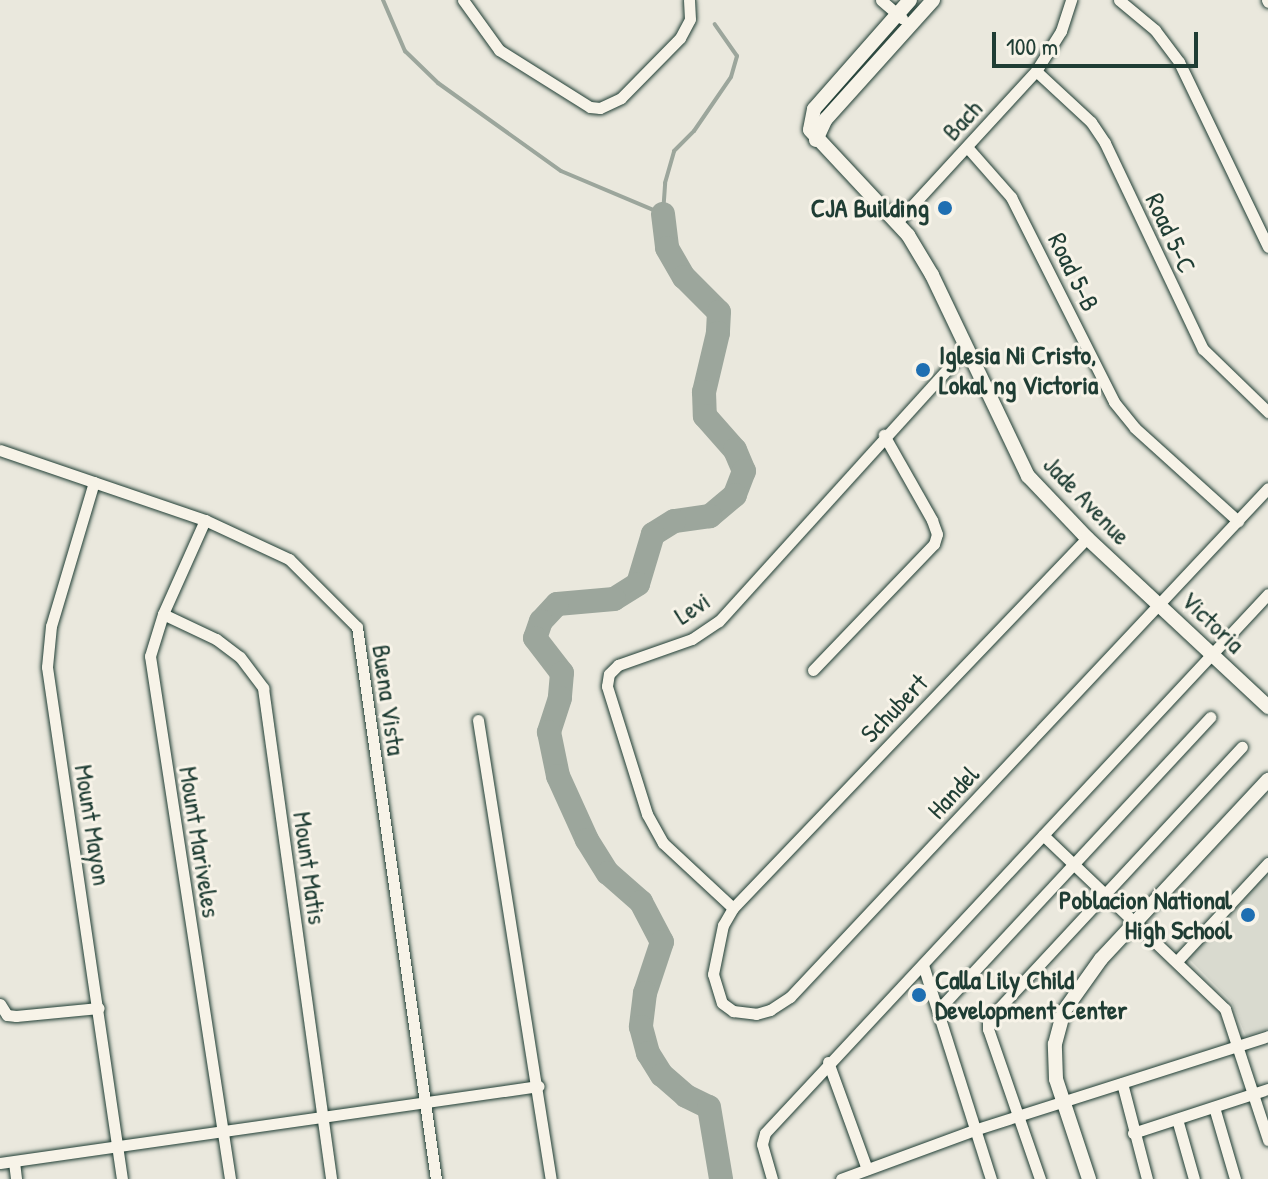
<!DOCTYPE html>
<style>
body{margin:0}
#map{position:relative;width:1268px;height:1179px;overflow:hidden;background:#eae8dd;font-family:"Patrick Hand",sans-serif}
div>[style]{position:absolute}
[style*='--x']{left:calc(var(--x)*1px);top:calc(var(--y)*1px);width:calc(var(--w)*1px);rotate:calc(var(--a)*1deg)}
.built>*{inset:0;background:#d9dacf}
.stream>*{height:4px;margin:-2px;padding:0 2px;transform-origin:2px;border-radius:2px;background:#9ca69c}
.river>*{height:24px;margin:-12px;padding:0 12px;transform-origin:12px;border-radius:12px;background:#9ca69c}
.roads{filter:drop-shadow(0 0 2px #1f3d34) drop-shadow(0 0 2px #1f3d34)}
.minor>*{height:11px;margin:-5.5px;padding:0 5.5px;transform-origin:5.5px;border-radius:5.5px;background:#f7f3e8}
.tertiary>*{height:14px;margin:-7px;padding:0 7px;transform-origin:7px;border-radius:7px;background:#f7f3e8}
.dots>*{width:22px;height:22px;translate:-50% -50%;box-sizing:border-box;border:4px solid #f7f3e8;border-radius:50%}
span{translate:-50% -50%;white-space:nowrap;text-align:center;line-height:1.15;-webkit-text-stroke:6px #f7f3e8;paint-order:stroke}
.street-label{font-size:26px;color:#1f3d34}
.poi-label{font-size:26px;color:#1f3d34;font-weight:700}
.right{translate:-100% -50%;text-align:right}
.left{translate:0 -50%;text-align:left}
.scale{position:absolute;left:992px;top:32px;width:206px;height:36px;box-sizing:border-box;border:4px solid #1f3d34;border-top:0;padding-left:10px;font-size:24px;line-height:28px;white-space:nowrap;color:#1f3d34;-webkit-text-stroke:6px #f7f3e8;paint-order:stroke}
</style>
<div id="map">
<div class="built">
<i style="clip-path:polygon(1268px 873px,1268px 1029px,1246px 1036px,1231px 1001px,1188px 958px)"></i>
</div>
<div class="stream">
<i style="--x:383;--y:0;--w:56;--a:66.7"></i>
<i style="--x:405;--y:51;--w:46;--a:44.1"></i>
<i style="--x:438;--y:83;--w:151;--a:35.6"></i>
<i style="--x:561;--y:171;--w:111;--a:22.9"></i>
<i style="--x:663;--y:214;--w:31;--a:-86"></i>
<i style="--x:665;--y:183;--w:33;--a:-74"></i>
<i style="--x:674;--y:151;--w:28;--a:-45"></i>
<i style="--x:694;--y:131;--w:65;--a:-55.6"></i>
<i style="--x:731;--y:77;--w:22;--a:-74"></i>
<i style="--x:737;--y:56;--w:39;--a:-125"></i>
</div>
<div class="river">
<i style="--x:663;--y:214;--w:34;--a:83"></i>
<i style="--x:667;--y:248;--w:34;--a:60"></i>
<i style="--x:684;--y:277;--w:49;--a:45"></i>
<i style="--x:719;--y:312;--w:21;--a:93"></i>
<i style="--x:718;--y:333;--w:61;--a:103.3"></i>
<i style="--x:704;--y:392;--w:24;--a:88"></i>
<i style="--x:705;--y:416;--w:45;--a:48.6"></i>
<i style="--x:735;--y:450;--w:23;--a:67"></i>
<i style="--x:744;--y:471;--w:26;--a:111"></i>
<i style="--x:735;--y:495;--w:33;--a:140"></i>
<i style="--x:710;--y:516;--w:36;--a:172"></i>
<i style="--x:674;--y:521;--w:25;--a:148"></i>
<i style="--x:653;--y:534;--w:52;--a:106.7"></i>
<i style="--x:638;--y:584;--w:28;--a:148"></i>
<i style="--x:614;--y:599;--w:57;--a:175"></i>
<i style="--x:557;--y:604;--w:23;--a:133"></i>
<i style="--x:541;--y:621;--w:18;--a:109"></i>
<i style="--x:535;--y:638;--w:44;--a:52.4"></i>
<i style="--x:562;--y:673;--w:25;--a:95"></i>
<i style="--x:560;--y:698;--w:36;--a:108"></i>
<i style="--x:549;--y:732;--w:45;--a:78.4"></i>
<i style="--x:558;--y:776;--w:70;--a:65.6"></i>
<i style="--x:587;--y:840;--w:39;--a:58"></i>
<i style="--x:608;--y:873;--w:44;--a:41.3"></i>
<i style="--x:641;--y:902;--w:45;--a:62.3"></i>
<i style="--x:662;--y:942;--w:54;--a:108.4"></i>
<i style="--x:645;--y:993;--w:34;--a:97"></i>
<i style="--x:641;--y:1027;--w:27;--a:75"></i>
<i style="--x:648;--y:1053;--w:26;--a:58"></i>
<i style="--x:662;--y:1075;--w:32;--a:41"></i>
<i style="--x:686;--y:1096;--w:25;--a:26"></i>
<i style="--x:709;--y:1107;--w:73;--a:80.5"></i>
</div>
<div class="roads">
<div class="minor">
<i style="--x:463;--y:0;--w:62;--a:54.2"></i>
<i style="--x:499;--y:50;--w:107;--a:32.1"></i>
<i style="--x:590;--y:107;--w:10;--a:6"></i>
<i style="--x:600;--y:108;--w:23;--a:-25"></i>
<i style="--x:621;--y:98;--w:84;--a:-45.5"></i>
<i style="--x:680;--y:38;--w:21;--a:-62"></i>
<i style="--x:690;--y:19;--w:19;--a:-93"></i>
<i style="--x:881;--y:0;--w:28;--a:41"></i>
<i style="--x:1119;--y:0;--w:47;--a:39.8"></i>
<i style="--x:1155;--y:30;--w:40;--a:53"></i>
<i style="--x:1179;--y:62;--w:205;--a:64.3"></i>
<i style="--x:1267;--y:0;--w:2;--a:63"></i>
<i style="--x:1036;--y:71;--w:75;--a:42.8"></i>
<i style="--x:1091;--y:122;--w:25;--a:56"></i>
<i style="--x:1105;--y:143;--w:228;--a:64.6"></i>
<i style="--x:1203;--y:349;--w:91;--a:44.1"></i>
<i style="--x:967;--y:147;--w:67;--a:48.7"></i>
<i style="--x:1011;--y:197;--w:229;--a:63.3"></i>
<i style="--x:1114;--y:402;--w:33;--a:51"></i>
<i style="--x:1135;--y:428;--w:139;--a:42.1"></i>
<i style="--x:898;--y:221;--w:204;--a:-47.4"></i>
<i style="--x:1036;--y:71;--w:47;--a:-58"></i>
<i style="--x:1061;--y:31;--w:33;--a:-72"></i>
<i style="--x:0;--y:450;--w:217;--a:18.9"></i>
<i style="--x:205;--y:520;--w:93;--a:24.9"></i>
<i style="--x:289;--y:559;--w:96;--a:45"></i>
<i style="--x:357;--y:627;--w:558;--a:81.86"></i>
<i style="--x:94;--y:482;--w:150;--a:106.6"></i>
<i style="--x:51;--y:626;--w:41;--a:95.6"></i>
<i style="--x:47;--y:667;--w:517;--a:81.67"></i>
<i style="--x:205;--y:520;--w:103;--a:114.1"></i>
<i style="--x:163;--y:614;--w:44;--a:107.2"></i>
<i style="--x:150;--y:656;--w:529;--a:81.3"></i>
<i style="--x:1087;--y:538;--w:512;--a:133.73"></i>
<i style="--x:733;--y:908;--w:20;--a:120"></i>
<i style="--x:723;--y:925;--w:50;--a:101.5"></i>
<i style="--x:713;--y:974;--w:30;--a:73"></i>
<i style="--x:722;--y:1003;--w:14;--a:36"></i>
<i style="--x:733;--y:1011;--w:23;--a:7"></i>
<i style="--x:756;--y:1014;--w:15;--a:-16"></i>
<i style="--x:770;--y:1010;--w:24;--a:-33"></i>
<i style="--x:790;--y:997;--w:698;--a:-46.8"></i>
<i style="--x:163;--y:614;--w:59;--a:25.3"></i>
<i style="--x:216;--y:639;--w:30;--a:37"></i>
<i style="--x:240;--y:657;--w:39;--a:53"></i>
<i style="--x:263;--y:688;--w:496;--a:82.1"></i>
<i style="--x:813;--y:670;--w:175;--a:-46.2"></i>
<i style="--x:934;--y:544;--w:10;--a:-73"></i>
<i style="--x:937;--y:534;--w:15;--a:-110"></i>
<i style="--x:932;--y:520;--w:98;--a:-119.5"></i>
<i style="--x:478;--y:720;--w:465;--a:81"></i>
<i style="--x:1043;--y:835;--w:252;--a:43.7"></i>
<i style="--x:1225;--y:1009;--w:138;--a:71.8"></i>
<i style="--x:733;--y:908;--w:96;--a:-137.1"></i>
<i style="--x:663;--y:843;--w:33;--a:-119"></i>
<i style="--x:647;--y:814;--w:134;--a:-107.4"></i>
<i style="--x:607;--y:686;--w:12;--a:-81"></i>
<i style="--x:609;--y:674;--w:13;--a:-45"></i>
<i style="--x:618;--y:665;--w:78;--a:-19.4"></i>
<i style="--x:692;--y:639;--w:32;--a:-34"></i>
<i style="--x:719;--y:621;--w:367;--a:-47.8"></i>
<i style="--x:1177;--y:961;--w:134;--a:-47.1"></i>
<i style="--x:923;--y:965;--w:225;--a:72.4"></i>
<i style="--x:0;--y:1004;--w:13;--a:58"></i>
<i style="--x:7;--y:1015;--w:9;--a:6"></i>
<i style="--x:16;--y:1016;--w:83;--a:-5.5"></i>
<i style="--x:938;--y:1010;--w:400;--a:-47.1"></i>
<i style="--x:828;--y:1062;--w:114;--a:70"></i>
<i style="--x:1122;--y:1083;--w:99;--a:75.4"></i>
<i style="--x:1214;--y:1107;--w:75;--a:73.7"></i>
<i style="--x:1177;--y:1119;--w:62;--a:74.2"></i>
<i style="--x:1133;--y:1133;--w:142;--a:-18.1"></i>
<i style="--x:14;--y:1162;--w:17;--a:83"></i>
<i style="--x:0;--y:1163;--w:544;--a:-8.13"></i>
<i style="--x:772;--y:1179;--w:36;--a:-106"></i>
<i style="--x:762;--y:1144;--w:11;--a:-75"></i>
<i style="--x:765;--y:1133;--w:737;--a:-46.98"></i>
<i style="--x:841;--y:1179;--w:142;--a:-20.2"></i>
<i style="--x:974;--y:1130;--w:309;--a:-17.7"></i>
<i style="--x:1040;--y:1179;--w:159;--a:-109.1"></i>
<i style="--x:988;--y:1029;--w:9;--a:-90"></i>
<i style="--x:988;--y:1020;--w:373;--a:-47.1"></i>
</div>
<div class="tertiary">
<i style="--x:910;--y:0;--w:145;--a:131.4"></i>
<i style="--x:814;--y:109;--w:21;--a:101"></i>
<i style="--x:810;--y:130;--w:144;--a:47"></i>
<i style="--x:908;--y:235;--w:47;--a:59"></i>
<i style="--x:932;--y:275;--w:223;--a:64.5"></i>
<i style="--x:1028;--y:476;--w:86;--a:46.4"></i>
<i style="--x:1087;--y:538;--w:248;--a:43"></i>
<i style="--x:816;--y:140;--w:23;--a:-65"></i>
<i style="--x:826;--y:119;--w:160;--a:-48"></i>
<i style="--x:1089;--y:1179;--w:105;--a:-108.3"></i>
<i style="--x:1056;--y:1079;--w:35;--a:-92"></i>
<i style="--x:1055;--y:1044;--w:34;--a:-75"></i>
<i style="--x:1064;--y:1011;--w:64;--a:-54.6"></i>
<i style="--x:1101;--y:959;--w:245;--a:-47"></i>
</div>
</div>
<div class="dots">
<i style="left:945px;top:208px;background:#1f6fb2"></i>
<i style="left:923px;top:370px;background:#1f6fb2"></i>
<i style="left:1248px;top:915px;background:#1f6fb2"></i>
<i style="left:919px;top:995px;background:#1f6fb2"></i>
</div>
<div class="street-label">
<span style="left:962px;top:120px;rotate:-47deg">Bach</span>
<span style="left:1171px;top:233px;rotate:65deg">Road 5-C</span>
<span style="left:1074px;top:272px;rotate:64deg">Road 5-B</span>
<span style="left:1087px;top:500px;rotate:46deg">Jade Avenue</span>
<span style="left:692px;top:608px;rotate:-34deg">Levi</span>
<span style="left:1213px;top:622px;rotate:44deg">Victoria</span>
<span style="left:389px;top:700px;rotate:82deg">Buena Vista</span>
<span style="left:894px;top:708px;rotate:-46deg">Schubert</span>
<span style="left:953px;top:792px;rotate:-47deg">Handel</span>
<span style="left:93px;top:825px;rotate:81deg">Mount Mayon</span>
<span style="left:200px;top:842px;rotate:81deg">Mount Mariveles</span>
<span style="left:310px;top:868px;rotate:82deg">Mount Matis</span>
</div>
<div class="poi-label">
<span class="right" style="left:929px;top:208px">CJA Building</span>
<span class="left" style="left:939px;top:370px">Iglesia Ni Cristo,<br>Lokal ng Victoria</span>
<span class="right" style="left:1232px;top:915px">Poblacion National<br>High School</span>
<span class="left" style="left:935px;top:995px">Calla Lily Child<br>Development Center</span>
</div>
<div class="scale">100 m</div>
</div>
